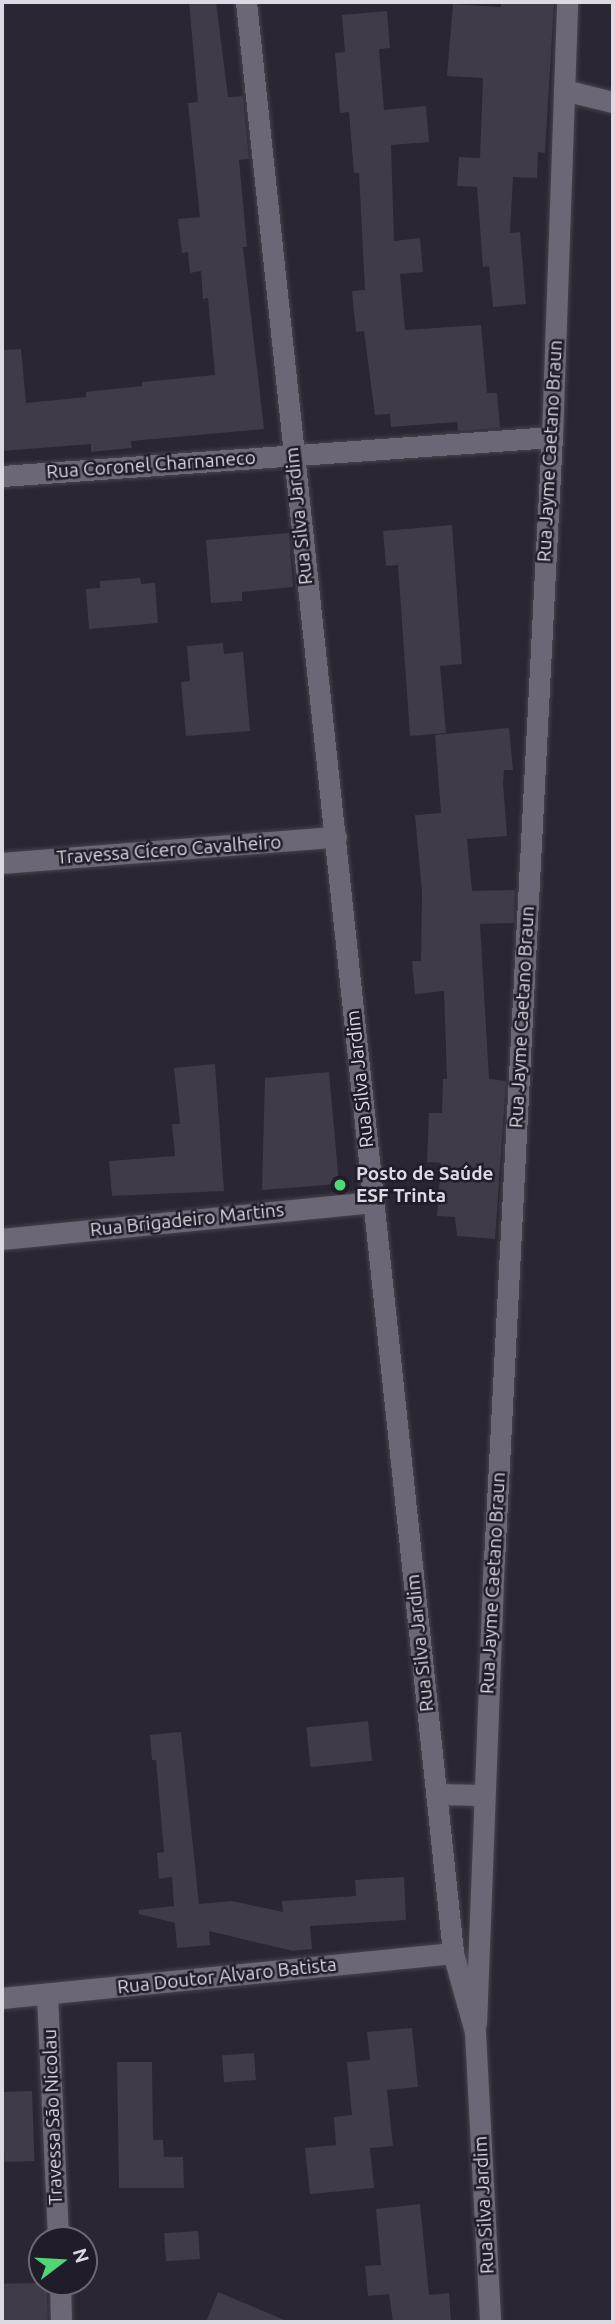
<!DOCTYPE html>
<meta charset="utf-8">
<style>
body{margin:0}
#map{position:relative;width:615px;height:2324px;overflow:hidden;background:#2a2633;font-family:Ubuntu,sans-serif}
div>[style]{position:absolute}
[style*='--x']{left:calc(var(--x)*1px);top:calc(var(--y)*1px);width:calc(var(--w)*1px);rotate:calc(var(--a)*1deg)}
.building>*{inset:0;background:#3f3b49;transform-origin:0 0}
.roads{filter:drop-shadow(0 0 2px #47444f) drop-shadow(0 0 2px #47444f)}
.minor>*{height:21px;margin:-10.5px;padding:0 10.5px;transform-origin:10.5px;border-radius:10.5px;background:#6c6777}
.dots>*{width:19px;height:19px;translate:-50% -50%;box-sizing:border-box;border:4px solid #211c29;border-radius:50%}
span{translate:-50% -50%;white-space:nowrap;text-align:center;line-height:1.15;-webkit-text-stroke:5px #211c29;paint-order:stroke}
.street-label{font-size:19px;color:#dbd9e2}
.poi-label{font-size:19px;color:#dbd9e2;font-weight:700}
.left{translate:0 -50%;text-align:left}
.frame{position:absolute;inset:0;border:4px solid #dbd9e2;pointer-events:none}
.north{position:absolute;left:28px;top:2226px;width:70px;height:70px;box-sizing:border-box;background:#211c29;border:2px solid #6b6873;border-radius:50%;rotate:73deg;font-size:19px;font-weight:700;line-height:28px;text-align:center;color:#dbd9e2}
.north::after{content:'';display:block;margin:auto;width:24px;height:32px;background:#51d674;clip-path:polygon(50% 0,100% 100%,50% 72%,0 100%)}
</style>
<div id="map">
<div class="building">
<i style="clip-path:polygon(189px 2px,216px 2px,228px 97px,243px 96px,249px 159px,239px 160px,247px 247px,243px 247px,264px 429px,131px 441px,132px 448px,91px 452px,91px 444px,2px 451px,2px 350px,21px 349px,26px 403px,86px 397px,86px 392px,142px 386px,142px 382px,215px 375px,208px 298px,203px 299px,201px 271px,190px 273px,188px 252px,182px 253px,178px 219px,200px 217px,188px 103px,198px 102px)"></i>
<i style="clip-path:polygon(501px 2px,554px 2px,545px 153px,538px 152px,537px 178px,513px 177px,510px 233px,520px 232px,526px 304px,493px 307px,489px 266px,483px 267px,477px 187px,457px 186px,459px 157px,480px 158px,483px 78px,447px 76px,453px 4px,501px 7px)"></i>
<i style="clip-path:polygon(387px 11px,390px 48px,379px 49px,384px 110px,426px 106px,429px 142px,391px 145px,394px 241px,420px 238px,423px 272px,400px 274px,405px 330px,481px 325px,487px 393px,497px 393px,500px 428px,458px 431px,457px 422px,391px 427px,390px 414px,375px 415px,364px 331px,356px 332px,352px 291px,365px 290px,359px 173px,354px 173px,349px 112px,340px 113px,335px 53px,345px 52px,342px 15px)"></i>
<i style="clip-path:polygon(452px 525px,462px 664px,440px 666px,446px 733px,410px 736px,398px 565px,386px 566px,383px 531px)"></i>
<i style="clip-path:polygon(289px 533px,293px 587px,242px 592px,242px 601px,211px 603px,206px 540px)"></i>
<i style="clip-path:polygon(140px 578px,141px 584px,155px 583px,158px 623px,89px 629px,86px 589px,100px 588px,100px 581px)"></i>
<i style="clip-path:polygon(223px 643px,224px 654px,243px 652px,250px 731px,186px 736px,181px 682px,190px 681px,187px 646px)"></i>
<i style="clip-path:polygon(509px 728px,513px 770px,504px 770px,503px 783px,507px 836px,467px 839px,472px 891px,515px 890px,514px 923px,480px 924px,489px 1079px,506px 1081px,495px 1239px,457px 1236px,455px 1217px,437px 1216px,441px 1163px,427px 1162px,429px 1113px,442px 1113px,443px 1079px,447px 1079px,444px 991px,415px 994px,412px 961px,421px 961px,422px 893px,415px 815px,441px 813px,435px 735px)"></i>
<i style="clip-path:polygon(215px 1064px,224px 1191px,112px 1196px,109px 1161px,175px 1156px,172px 1124px,180px 1124px,174px 1068px)"></i>
<i style="clip-path:polygon(329px 1072px,339px 1184px,262px 1190px,265px 1078px)"></i>
<i style="left:368px;top:1721px;width:40px;height:62px;rotate:84deg"></i>
<i style="clip-path:polygon(181px 1732px,199px 1904px,232px 1901px,283px 1912px,282px 1901px,356px 1896px,355px 1880px,404px 1877px,406px 1920px,310px 1926px,312px 1949px,293px 1951px,209px 1931px,210px 1945px,177px 1948px,175px 1923px,139px 1914px,139px 1910px,174px 1906px,172px 1877px,159px 1879px,157px 1853px,164px 1852px,156px 1760px,152px 1760px,150px 1735px)"></i>
<i style="clip-path:polygon(412px 2028px,418px 2087px,387px 2090px,393px 2146px,370px 2148px,374px 2188px,310px 2194px,305px 2148px,336px 2145px,334px 2117px,352px 2115px,347px 2062px,370px 2060px,367px 2032px)"></i>
<i style="left:254px;top:2053px;width:27px;height:32px;rotate:86deg"></i>
<i style="clip-path:polygon(117px 2062px,152px 2062px,153px 2140px,163px 2140px,164px 2157px,183px 2157px,184px 2188px,119px 2188px)"></i>
<i style="left:32px;top:2091px;width:70px;height:30px;rotate:88deg"></i>
<i style="clip-path:polygon(420px 2204px,429px 2295px,449px 2293px,451px 2322px,393px 2322px,389px 2294px,368px 2296px,365px 2266px,381px 2265px,376px 2209px)"></i>
<i style="left:198px;top:2231px;width:28px;height:34px;rotate:86deg"></i>
<i style="left:47px;top:2283px;width:39px;height:45px;rotate:89deg"></i>
<i style="clip-path:polygon(218px 2292px,289px 2322px,206px 2322px)"></i>
</div>
<div class="roads">
<div class="minor">
<i style="--x:246;--y:2;--w:1962;--a:83.94"></i>
<i style="--x:453;--y:1953;--w:82;--a:74.4"></i>
<i style="--x:475;--y:2032;--w:290;--a:87"></i>
<i style="--x:564;--y:90;--w:50;--a:13.8"></i>
<i style="--x:2;--y:476;--w:551;--a:-4.06"></i>
<i style="--x:2;--y:863;--w:335;--a:-4.5"></i>
<i style="--x:2;--y:1239;--w:372;--a:-5.7"></i>
<i style="--x:436;--y:1794;--w:47;--a:1.2"></i>
<i style="--x:47;--y:1995;--w:245;--a:87.4"></i>
<i style="--x:2;--y:1998;--w:453;--a:-5.7"></i>
<i style="--x:476;--y:2023;--w:462;--a:-87.8"></i>
<i style="--x:494;--y:1561;--w:1125;--a:-87.05"></i>
<i style="--x:552;--y:437;--w:435;--a:-88"></i>
<i style="--x:60;--y:2282;--w:40;--a:88.6"></i>
</div>
</div>
<div class="dots">
<i style="left:340px;top:1185px;background:#51d674"></i>
</div>
<div class="street-label">
<span style="left:550px;top:451px;rotate:-87deg">Rua Jayme Caetano Braun</span>
<span style="left:151px;top:465px;rotate:-4deg">Rua Coronel Charnaneco</span>
<span style="left:299px;top:516px;rotate:-96deg">Rua Silva Jardim</span>
<span style="left:169px;top:850px;rotate:-4deg">Travessa Cícero Cavalheiro</span>
<span style="left:522px;top:1017px;rotate:-87deg">Rua Jayme Caetano Braun</span>
<span style="left:360px;top:1079px;rotate:-96deg">Rua Silva Jardim</span>
<span style="left:187px;top:1220px;rotate:-6deg">Rua Brigadeiro Martins</span>
<span style="left:493px;top:1583px;rotate:-87deg">Rua Jayme Caetano Braun</span>
<span style="left:420px;top:1643px;rotate:-96deg">Rua Silva Jardim</span>
<span style="left:227px;top:1976px;rotate:-6deg">Rua Doutor Alvaro Batista</span>
<span style="left:53px;top:2117px;rotate:-92deg">Travessa São Nicolau</span>
<span style="left:484px;top:2205px;rotate:-93deg">Rua Silva Jardim</span>
</div>
<div class="poi-label">
<span class="left" style="left:356px;top:1185px">Posto de Saúde<br>ESF Trinta</span>
</div>
<div class="frame"></div>
<div class="north">N</div>
</div>
